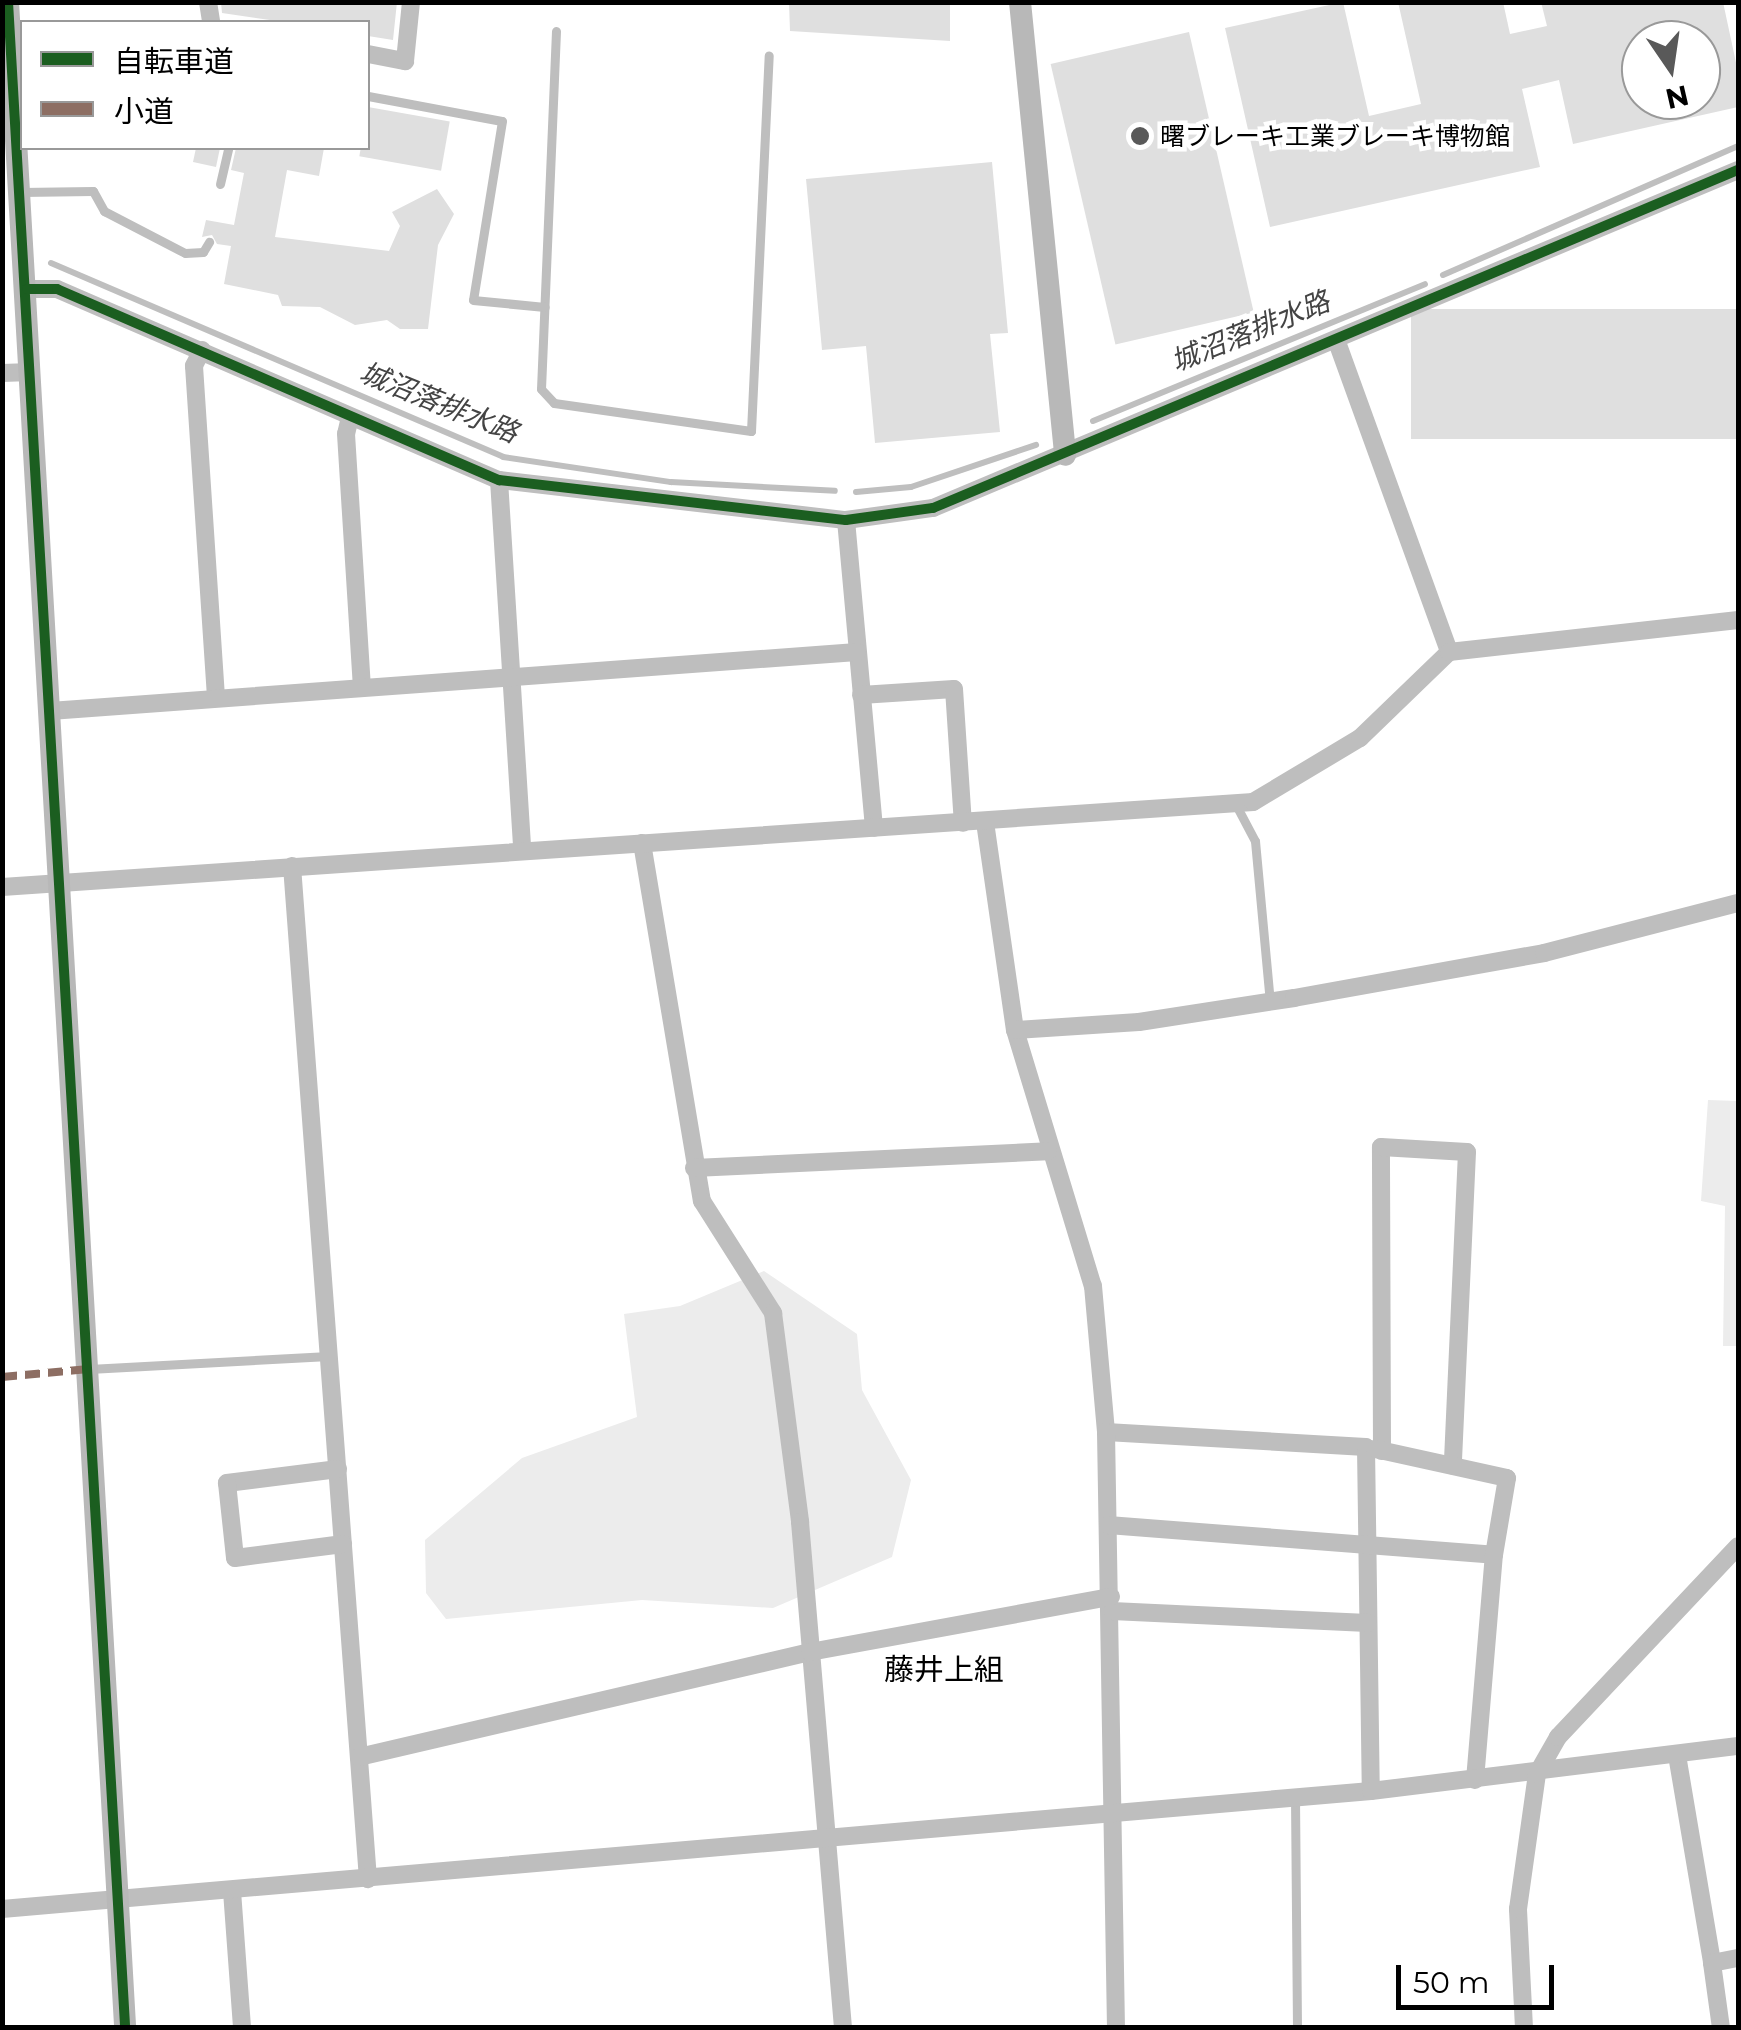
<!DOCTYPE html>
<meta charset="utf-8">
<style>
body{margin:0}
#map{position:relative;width:1741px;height:2030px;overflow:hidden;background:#fff;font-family:Montserrat,"Noto Sans JP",sans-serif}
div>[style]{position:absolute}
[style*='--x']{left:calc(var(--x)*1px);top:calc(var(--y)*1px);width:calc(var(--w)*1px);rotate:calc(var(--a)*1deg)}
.green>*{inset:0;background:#ececec}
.stream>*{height:6px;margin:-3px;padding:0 3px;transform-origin:3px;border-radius:3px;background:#bfbfbf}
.building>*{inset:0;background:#dfdfdf;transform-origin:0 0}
.lane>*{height:9px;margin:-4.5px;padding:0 4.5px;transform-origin:4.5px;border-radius:4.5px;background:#bebebe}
.street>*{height:18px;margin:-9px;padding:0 9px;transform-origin:9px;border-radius:9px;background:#bebebe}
.secondary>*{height:22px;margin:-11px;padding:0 11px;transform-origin:11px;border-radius:11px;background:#b8b8b8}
.quiet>*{height:8px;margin-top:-4px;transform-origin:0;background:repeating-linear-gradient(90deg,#8d6e63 0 15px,transparent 0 23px)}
.cycleway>*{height:10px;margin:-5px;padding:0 5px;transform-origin:5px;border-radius:5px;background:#1b5e20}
.dots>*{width:28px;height:28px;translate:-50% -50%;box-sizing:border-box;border:5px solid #fff;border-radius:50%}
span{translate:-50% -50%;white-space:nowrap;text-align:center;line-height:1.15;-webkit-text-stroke:9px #fff;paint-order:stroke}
.poi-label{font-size:25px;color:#000}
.left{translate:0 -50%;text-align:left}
.water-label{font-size:28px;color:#444;font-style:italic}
.quarter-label{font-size:30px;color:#000}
.frame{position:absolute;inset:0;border:5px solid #000;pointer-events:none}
.legend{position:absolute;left:20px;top:20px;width:350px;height:130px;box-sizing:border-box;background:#fff;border:2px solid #999;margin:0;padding:12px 18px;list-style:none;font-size:30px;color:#000}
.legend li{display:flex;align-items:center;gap:20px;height:50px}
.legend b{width:50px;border:2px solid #999}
.north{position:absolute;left:1621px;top:20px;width:100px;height:100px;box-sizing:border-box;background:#fff;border:2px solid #999;border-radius:50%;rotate:167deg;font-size:28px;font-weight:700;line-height:40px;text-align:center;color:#000}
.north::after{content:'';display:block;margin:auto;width:35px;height:45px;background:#595959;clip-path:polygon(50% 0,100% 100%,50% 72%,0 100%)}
.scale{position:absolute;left:1396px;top:1965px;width:158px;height:45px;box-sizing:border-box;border:5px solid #000;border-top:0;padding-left:12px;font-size:30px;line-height:35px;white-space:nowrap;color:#000;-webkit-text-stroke:8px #fff;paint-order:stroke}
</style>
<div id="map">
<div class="green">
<i style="clip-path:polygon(1708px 1100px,1738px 1101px,1738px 1346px,1723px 1346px,1725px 1206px,1701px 1201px)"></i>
<i style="clip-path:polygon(764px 1271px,857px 1334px,862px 1390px,911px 1480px,892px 1557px,773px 1608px,642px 1600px,446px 1619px,426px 1593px,425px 1540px,522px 1458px,637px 1417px,624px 1314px,680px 1306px)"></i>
</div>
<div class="stream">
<i style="--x:51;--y:263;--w:492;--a:23.2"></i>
<i style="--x:503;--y:457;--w:170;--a:8.5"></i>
<i style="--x:671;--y:482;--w:164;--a:3.1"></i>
<i style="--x:1443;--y:275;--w:322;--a:-23.6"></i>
<i style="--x:1093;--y:421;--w:359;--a:-22.4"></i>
<i style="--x:856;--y:492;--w:55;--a:-5.2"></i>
<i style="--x:911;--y:487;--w:132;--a:-18.6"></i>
</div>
<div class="building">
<i style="clip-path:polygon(221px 2px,397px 2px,393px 40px,368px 36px,368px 22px,284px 22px,222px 13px)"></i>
<i style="clip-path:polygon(789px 2px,950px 2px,950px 41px,790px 31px)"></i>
<i style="clip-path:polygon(evenodd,1343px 2px,1369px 116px,1421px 104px,1398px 2px,1503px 2px,1510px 34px,1547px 26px,1541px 2px,1723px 2px,1738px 72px,1738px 107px,1573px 144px,1559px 80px,1522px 89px,1540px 167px,1270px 227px,1225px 28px,1343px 2px,1641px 40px,1701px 40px,1701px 100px,1641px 100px,1641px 40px)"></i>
<i style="left:1189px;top:32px;width:288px;height:142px;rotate:77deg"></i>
<i style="left:368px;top:107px;width:83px;height:50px;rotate:10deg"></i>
<i style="clip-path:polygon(196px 148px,220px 148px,216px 167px,193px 162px)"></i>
<i style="clip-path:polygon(236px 148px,324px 148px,319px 176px,287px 170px,275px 237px,389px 251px,400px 226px,392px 212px,437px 189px,454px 214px,438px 245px,428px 329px,400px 329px,387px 320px,355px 325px,320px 307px,282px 306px,278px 295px,224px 284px,231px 246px,217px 244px,212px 235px,202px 237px,206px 220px,234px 225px,244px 173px,231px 170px)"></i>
<i style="clip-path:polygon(992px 162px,1008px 333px,990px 334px,1000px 432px,875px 443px,866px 346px,822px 350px,806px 179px)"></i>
<i style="left:1738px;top:309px;width:130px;height:327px;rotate:90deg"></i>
</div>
<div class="lane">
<i style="--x:556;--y:31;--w:358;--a:92.4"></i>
<i style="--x:541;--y:389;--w:19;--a:47"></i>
<i style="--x:554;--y:403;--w:199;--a:8.1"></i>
<i style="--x:751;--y:431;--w:376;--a:-87.3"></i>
<i style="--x:368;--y:96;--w:136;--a:10.6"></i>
<i style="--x:502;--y:121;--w:181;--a:99.2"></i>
<i style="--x:473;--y:300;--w:72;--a:5.6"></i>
<i style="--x:220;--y:184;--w:37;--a:-77"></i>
<i style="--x:21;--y:192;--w:72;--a:-0.8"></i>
<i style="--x:93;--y:191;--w:23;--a:61"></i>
<i style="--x:104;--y:211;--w:91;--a:27.4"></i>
<i style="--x:185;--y:253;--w:18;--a:-3"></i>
<i style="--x:203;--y:252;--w:12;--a:-59"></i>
<i style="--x:1236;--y:805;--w:41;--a:62.2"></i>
<i style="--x:1255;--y:841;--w:162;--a:84.7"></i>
<i style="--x:89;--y:1369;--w:240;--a:-3.1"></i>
<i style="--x:1295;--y:1798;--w:230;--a:89.5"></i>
</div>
<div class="street">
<i style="--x:208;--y:2;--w:20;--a:81"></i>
<i style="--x:368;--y:54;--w:38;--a:11"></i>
<i style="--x:405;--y:61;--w:59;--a:-84.2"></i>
<i style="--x:27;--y:289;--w:30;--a:0"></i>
<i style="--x:57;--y:289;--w:482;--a:23.4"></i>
<i style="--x:499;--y:480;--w:349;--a:6.6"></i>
<i style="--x:846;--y:520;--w:88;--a:-7.9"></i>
<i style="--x:933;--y:508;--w:873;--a:-22.78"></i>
<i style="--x:1337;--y:342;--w:330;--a:70.1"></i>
<i style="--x:202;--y:350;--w:18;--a:117"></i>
<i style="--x:194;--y:366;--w:332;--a:86.2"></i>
<i style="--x:2;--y:373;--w:29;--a:-2"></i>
<i style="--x:350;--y:417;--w:17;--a:103"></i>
<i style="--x:346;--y:434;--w:254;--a:86.4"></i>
<i style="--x:499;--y:480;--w:371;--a:86.4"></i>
<i style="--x:846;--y:520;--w:309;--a:84.8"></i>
<i style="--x:861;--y:695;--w:93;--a:-3.7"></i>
<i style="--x:954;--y:689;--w:134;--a:86.2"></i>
<i style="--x:50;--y:711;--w:809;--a:-4.18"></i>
<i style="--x:985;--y:822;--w:210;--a:81.8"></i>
<i style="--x:1015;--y:1030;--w:268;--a:73.1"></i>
<i style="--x:1093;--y:1286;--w:147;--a:84.9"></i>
<i style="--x:1106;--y:1432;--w:260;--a:3.3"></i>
<i style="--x:1366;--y:1447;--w:344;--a:89.2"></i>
<i style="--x:642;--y:843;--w:363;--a:80.5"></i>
<i style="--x:702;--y:1201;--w:133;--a:57.6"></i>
<i style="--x:773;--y:1313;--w:211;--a:82.6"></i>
<i style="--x:800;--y:1522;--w:508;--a:85.14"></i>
<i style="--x:292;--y:866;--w:1016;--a:85.71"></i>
<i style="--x:2;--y:887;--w:1254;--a:-3.89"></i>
<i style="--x:1253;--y:802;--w:125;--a:-30.9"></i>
<i style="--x:1360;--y:738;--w:124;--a:-44"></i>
<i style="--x:1449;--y:652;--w:291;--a:-6.3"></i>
<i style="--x:1015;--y:1030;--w:124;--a:-3.7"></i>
<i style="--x:1139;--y:1022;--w:157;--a:-8.8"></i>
<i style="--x:1294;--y:998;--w:254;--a:-10.2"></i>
<i style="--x:1544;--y:953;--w:200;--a:-14.5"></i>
<i style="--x:694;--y:1168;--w:354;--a:-2.7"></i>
<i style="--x:1106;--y:1432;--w:596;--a:89.04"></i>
<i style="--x:1382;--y:1451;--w:304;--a:-90.2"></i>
<i style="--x:1381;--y:1147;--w:86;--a:3.3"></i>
<i style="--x:1467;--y:1152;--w:314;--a:92.6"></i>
<i style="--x:338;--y:1469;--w:112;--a:172.8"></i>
<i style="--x:227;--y:1483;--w:75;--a:83.9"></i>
<i style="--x:235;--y:1558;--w:109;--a:-7.4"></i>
<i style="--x:1108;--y:1525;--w:387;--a:4.4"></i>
<i style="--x:1494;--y:1555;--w:78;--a:-80.4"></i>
<i style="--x:1507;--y:1478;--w:135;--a:-167.6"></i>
<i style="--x:1112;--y:1611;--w:256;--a:2.7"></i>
<i style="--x:1677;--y:1755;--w:211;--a:80.4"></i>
<i style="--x:359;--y:1757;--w:463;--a:-13.1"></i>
<i style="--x:810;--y:1652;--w:306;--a:-10.4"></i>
<i style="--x:1475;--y:1780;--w:226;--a:-85.2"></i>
<i style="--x:232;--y:1891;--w:137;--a:85.8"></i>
<i style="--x:2;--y:1909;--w:1374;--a:-4.93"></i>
<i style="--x:1371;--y:1791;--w:370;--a:-7"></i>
<i style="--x:1524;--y:2028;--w:119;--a:-92.9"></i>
<i style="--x:1518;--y:1909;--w:136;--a:-82"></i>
<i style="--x:1537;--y:1774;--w:43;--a:-60.4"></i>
<i style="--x:1558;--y:1737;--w:262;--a:-46.7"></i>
<i style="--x:1721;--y:2028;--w:66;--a:-97.9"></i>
<i style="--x:1712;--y:1963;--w:26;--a:-11"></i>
</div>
<div class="secondary">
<i style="--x:8;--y:2;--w:2029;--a:86.69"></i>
<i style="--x:1020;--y:2;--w:455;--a:84.3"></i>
</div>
<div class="quiet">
<i style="--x:2;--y:1377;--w:87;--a:-5.3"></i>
</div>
<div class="cycleway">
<i style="--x:8;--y:2;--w:2029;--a:86.69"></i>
<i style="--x:27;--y:289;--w:30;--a:0"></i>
<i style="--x:57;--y:289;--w:482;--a:23.4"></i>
<i style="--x:499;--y:480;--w:349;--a:6.6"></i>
<i style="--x:846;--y:520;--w:88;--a:-7.9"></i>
<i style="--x:933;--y:508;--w:873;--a:-22.78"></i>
</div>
<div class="dots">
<i style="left:1140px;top:136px;background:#595959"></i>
</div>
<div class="poi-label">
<span class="left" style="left:1160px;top:136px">曙ブレーキ工業ブレーキ博物館</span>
</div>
<div class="water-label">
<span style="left:1250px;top:331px;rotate:-22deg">城沼落排水路</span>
<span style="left:439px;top:402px;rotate:22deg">城沼落排水路</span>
</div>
<div class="quarter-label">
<span style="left:944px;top:1670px">藤井上組</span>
</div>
<div class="frame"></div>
<ul class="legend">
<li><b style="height:12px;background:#1b5e20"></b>自転車道</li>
<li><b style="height:12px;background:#8d6e63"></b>小道</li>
</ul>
<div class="north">N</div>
<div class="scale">50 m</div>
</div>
